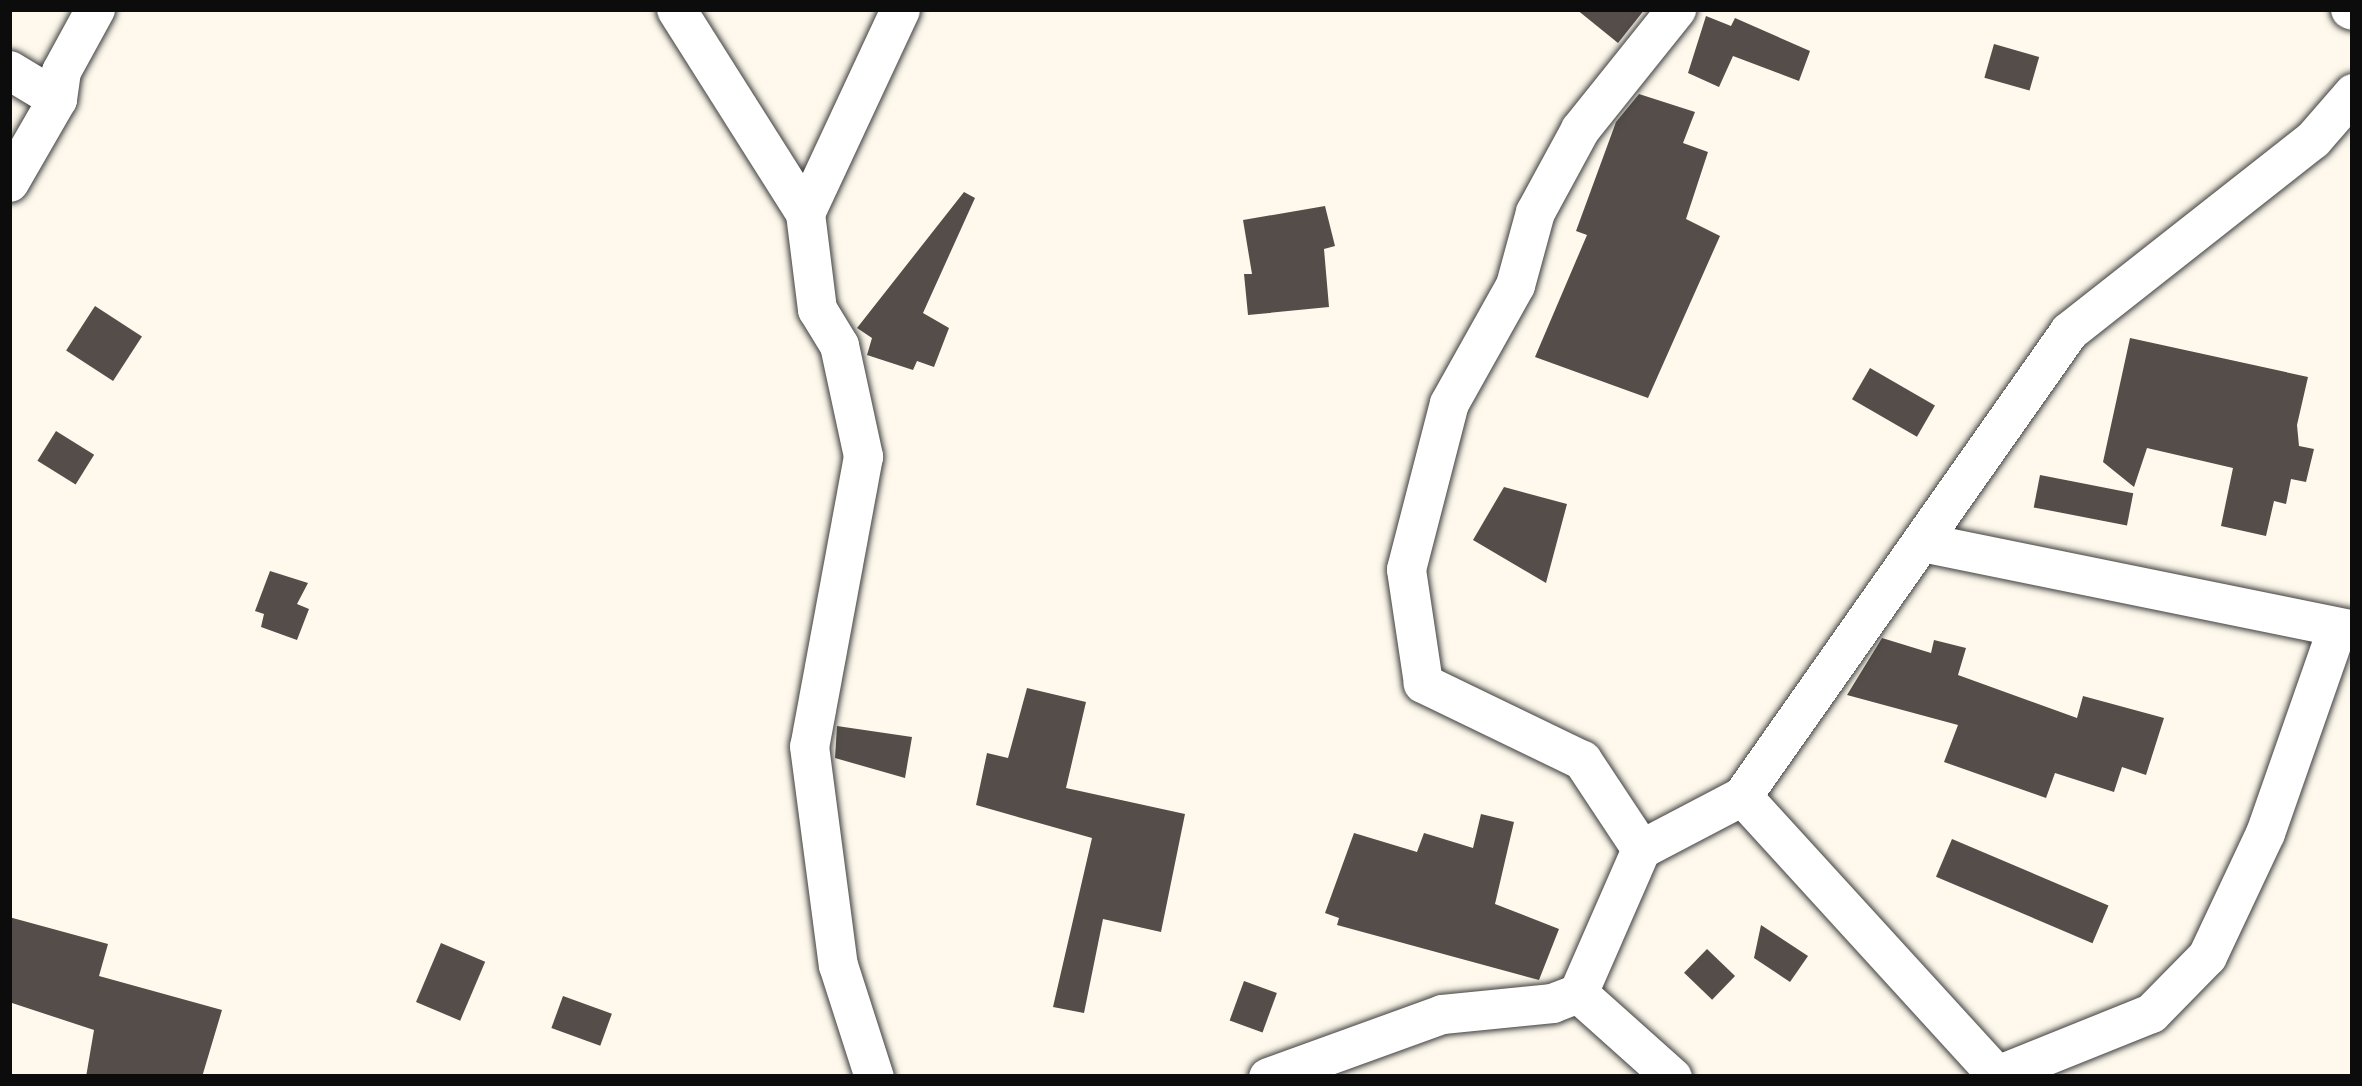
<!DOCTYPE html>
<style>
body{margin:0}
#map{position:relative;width:2362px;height:1086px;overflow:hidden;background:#fef9ec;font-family:"Noto Serif",serif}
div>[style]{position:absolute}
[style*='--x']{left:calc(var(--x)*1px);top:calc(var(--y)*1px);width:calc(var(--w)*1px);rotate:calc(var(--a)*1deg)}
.building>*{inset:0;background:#544d49;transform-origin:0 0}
.roads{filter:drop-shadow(0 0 3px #3f3f3f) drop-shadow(0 0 3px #3f3f3f)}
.minor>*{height:39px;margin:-19.5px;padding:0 19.5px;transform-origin:19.5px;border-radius:19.5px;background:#fff}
span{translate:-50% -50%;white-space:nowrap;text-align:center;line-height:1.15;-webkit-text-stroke:12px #fff;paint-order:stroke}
.frame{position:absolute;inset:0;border:12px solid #0c0c0c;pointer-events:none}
</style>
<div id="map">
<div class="building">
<i style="clip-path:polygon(1576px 9px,1645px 9px,1618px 43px)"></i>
<i style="clip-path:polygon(1706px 16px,1731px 26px,1735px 18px,1810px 51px,1799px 81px,1733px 56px,1719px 87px,1688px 73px)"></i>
<i style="left:1994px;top:44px;width:47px;height:35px;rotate:16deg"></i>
<i style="clip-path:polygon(1639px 94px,1695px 112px,1683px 143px,1708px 152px,1686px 219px,1720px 236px,1648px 398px,1535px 357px,1587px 235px,1576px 231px,1616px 122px)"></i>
<i style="clip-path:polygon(964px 192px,975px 198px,923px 313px,949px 328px,934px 367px,917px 361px,913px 370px,867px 355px,872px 338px,857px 328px)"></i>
<i style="clip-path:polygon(1325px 206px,1335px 246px,1324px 249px,1329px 307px,1248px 315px,1244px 274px,1252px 274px,1243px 220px)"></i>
<i style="left:95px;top:306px;width:56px;height:53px;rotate:33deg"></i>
<i style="clip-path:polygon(2130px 338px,2308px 377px,2297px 425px,2299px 446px,2314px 449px,2306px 482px,2291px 479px,2286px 504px,2274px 501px,2266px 536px,2221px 526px,2233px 468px,2147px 448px,2134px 487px,2103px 462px)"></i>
<i style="left:1870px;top:368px;width:75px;height:36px;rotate:30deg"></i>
<i style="left:56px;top:431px;width:45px;height:35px;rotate:32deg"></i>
<i style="left:2040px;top:475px;width:95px;height:33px;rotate:11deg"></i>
<i style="clip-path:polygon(1504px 487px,1567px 504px,1546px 583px,1473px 540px)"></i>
<i style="clip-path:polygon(270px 571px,308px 583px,297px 604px,309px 609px,297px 640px,261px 627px,264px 614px,255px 611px)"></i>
<i style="clip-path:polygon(1882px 638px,1931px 653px,1934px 640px,1966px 648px,1958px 675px,2077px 718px,2083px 696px,2164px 718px,2146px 775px,2122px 767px,2114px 792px,2055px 773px,2046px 798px,1944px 762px,1958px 725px,1847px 695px)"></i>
<i style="clip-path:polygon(1027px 688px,1086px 702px,1066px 788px,1185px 814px,1161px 932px,1103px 919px,1084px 1013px,1053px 1007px,1092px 838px,976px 805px,987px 753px,1008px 758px)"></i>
<i style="clip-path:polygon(837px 726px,912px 737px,905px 778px,835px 758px)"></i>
<i style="clip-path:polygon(1481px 814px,1514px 822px,1495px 904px,1559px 929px,1539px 980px,1337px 925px,1339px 918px,1325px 913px,1354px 833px,1417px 852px,1424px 833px,1473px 848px)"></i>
<i style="left:1952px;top:839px;width:170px;height:41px;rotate:23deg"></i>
<i style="clip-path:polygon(9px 917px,108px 944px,99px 976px,222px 1010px,202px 1077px,86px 1077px,94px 1030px,9px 1002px)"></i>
<i style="clip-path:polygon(1761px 925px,1808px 956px,1790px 982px,1754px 958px)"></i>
<i style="left:441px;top:943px;width:48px;height:64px;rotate:23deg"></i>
<i style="left:1707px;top:949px;width:39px;height:33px;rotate:44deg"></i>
<i style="left:1244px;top:981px;width:35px;height:42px;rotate:20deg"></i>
<i style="left:563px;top:996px;width:52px;height:34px;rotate:20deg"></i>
</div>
<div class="roads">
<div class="minor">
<i style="--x:676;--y:9;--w:241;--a:57.7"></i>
<i style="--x:805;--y:213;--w:97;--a:82.9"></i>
<i style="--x:817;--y:309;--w:42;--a:58.6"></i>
<i style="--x:839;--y:345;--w:114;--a:77.8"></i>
<i style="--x:863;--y:456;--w:295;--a:100.5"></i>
<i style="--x:809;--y:746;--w:221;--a:82.5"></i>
<i style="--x:838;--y:965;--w:118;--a:72.2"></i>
<i style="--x:2350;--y:9;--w:3;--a:18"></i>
<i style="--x:9;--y:70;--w:56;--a:31.1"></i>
<i style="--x:9;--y:182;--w:96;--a:-60"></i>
<i style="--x:57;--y:99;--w:28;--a:-82"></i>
<i style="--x:61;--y:71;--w:71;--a:-61.3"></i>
<i style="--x:805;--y:213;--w:225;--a:-65"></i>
<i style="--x:1922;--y:542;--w:440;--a:11.5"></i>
<i style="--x:1742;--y:796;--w:377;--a:47.6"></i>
<i style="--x:1641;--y:849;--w:107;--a:-123.5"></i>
<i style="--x:1582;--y:760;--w:177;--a:-154.2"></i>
<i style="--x:1423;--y:683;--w:115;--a:-98.5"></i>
<i style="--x:1406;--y:569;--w:171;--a:-75.5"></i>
<i style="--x:1449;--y:403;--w:135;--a:-60.8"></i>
<i style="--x:1515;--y:285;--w:76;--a:-74.7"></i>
<i style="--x:1535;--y:212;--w:94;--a:-61.5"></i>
<i style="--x:1580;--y:129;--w:154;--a:-51.3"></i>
<i style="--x:1578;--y:993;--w:126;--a:41.8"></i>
<i style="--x:1268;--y:1077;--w:185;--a:-19.9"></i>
<i style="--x:1442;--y:1014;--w:111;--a:-5.7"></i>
<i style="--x:1552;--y:1003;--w:28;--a:-21"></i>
<i style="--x:1578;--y:993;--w:157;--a:-66.4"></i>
<i style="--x:1641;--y:849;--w:114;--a:-27.7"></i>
<i style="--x:1742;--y:796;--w:568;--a:-54.88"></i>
<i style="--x:2069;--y:331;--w:310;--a:-38.2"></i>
<i style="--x:2313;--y:139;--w:61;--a:-49"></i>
<i style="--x:1992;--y:1077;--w:171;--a:-21.9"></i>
<i style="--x:2151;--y:1013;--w:80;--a:-45.5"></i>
<i style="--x:2207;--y:956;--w:136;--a:-64.8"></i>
<i style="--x:2265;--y:833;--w:218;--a:-70.7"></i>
</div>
</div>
<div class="frame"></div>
</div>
